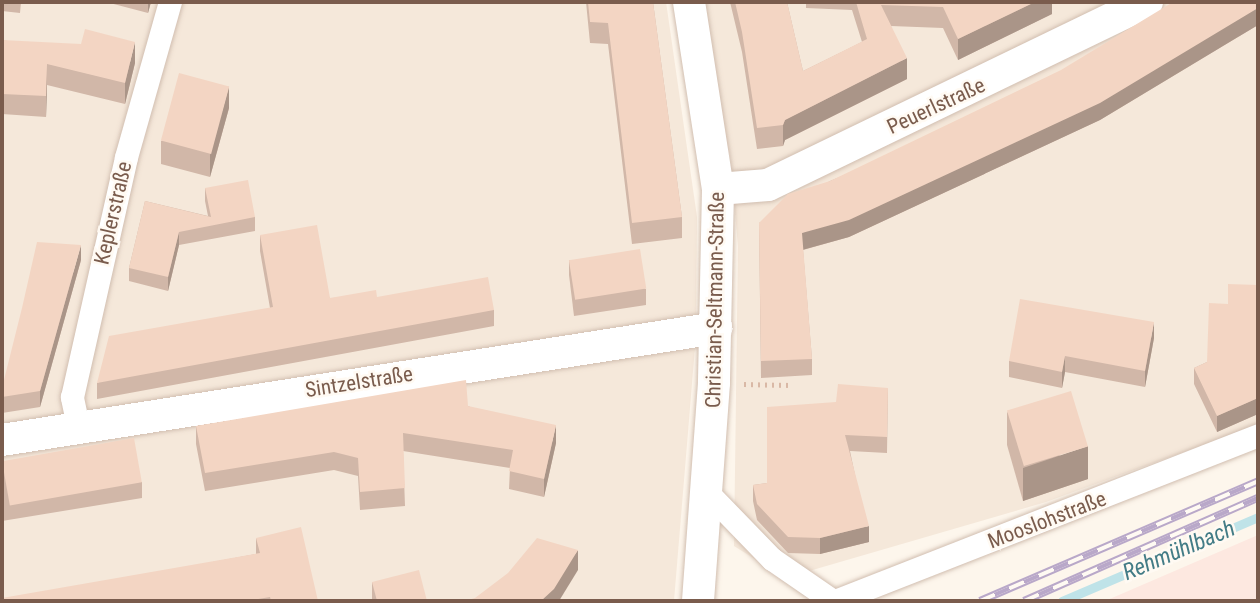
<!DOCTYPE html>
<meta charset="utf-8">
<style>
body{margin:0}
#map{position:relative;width:1260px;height:603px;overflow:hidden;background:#fdf6ec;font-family:"Roboto Condensed",sans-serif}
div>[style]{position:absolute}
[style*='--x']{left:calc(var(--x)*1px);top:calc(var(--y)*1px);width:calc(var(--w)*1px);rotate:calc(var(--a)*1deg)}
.residential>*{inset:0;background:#f5e8da}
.commercial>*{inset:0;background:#fde8e0}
.stream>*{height:9px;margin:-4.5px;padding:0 4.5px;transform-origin:4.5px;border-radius:4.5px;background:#bfe3e8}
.path>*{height:4.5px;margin-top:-2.25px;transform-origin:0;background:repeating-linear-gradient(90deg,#d9b8a5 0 2px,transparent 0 7px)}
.roads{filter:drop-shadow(0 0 2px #d1beb0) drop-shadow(0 0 2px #d1beb0)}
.street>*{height:23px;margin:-11.5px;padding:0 11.5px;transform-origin:11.5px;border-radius:11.5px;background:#fff}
.secondary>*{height:32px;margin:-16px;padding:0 16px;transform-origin:16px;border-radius:16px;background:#fff}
.rail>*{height:8px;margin-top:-4px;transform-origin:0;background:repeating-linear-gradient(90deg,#fffaf3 0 16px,#b9a8c9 0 32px);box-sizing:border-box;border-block:2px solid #b9a8c9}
.wall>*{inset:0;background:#d1b7a8}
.shaded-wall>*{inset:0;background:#aa9588}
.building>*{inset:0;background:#f3d5c3;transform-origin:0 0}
span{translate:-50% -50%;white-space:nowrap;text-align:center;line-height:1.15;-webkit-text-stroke:5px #fffaf3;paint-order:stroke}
.street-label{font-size:21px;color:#7a5c4d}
.water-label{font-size:23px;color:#437c86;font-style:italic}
.frame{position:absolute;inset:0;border:4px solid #7a5c4d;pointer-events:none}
</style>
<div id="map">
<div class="residential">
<i style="clip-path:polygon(2px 2px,666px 2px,697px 217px,696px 335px,674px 601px,2px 601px)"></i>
<i style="clip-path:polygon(687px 2px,1258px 2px,1258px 425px,1046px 502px,785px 578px,734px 546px,738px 246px,730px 156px)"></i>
</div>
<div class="commercial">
<i style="clip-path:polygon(1258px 535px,1258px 601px,1105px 601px)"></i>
</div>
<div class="stream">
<i style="--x:1062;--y:601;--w:213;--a:-23.2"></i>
</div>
<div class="path">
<i style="--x:744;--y:384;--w:48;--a:1.2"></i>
</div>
<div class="roads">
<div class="street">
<i style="--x:78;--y:426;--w:30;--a:-102"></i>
<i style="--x:72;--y:397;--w:246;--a:-77.3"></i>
<i style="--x:126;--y:157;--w:161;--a:-74.2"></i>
<i style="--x:706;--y:491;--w:95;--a:45.9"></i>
<i style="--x:772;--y:559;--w:74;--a:34.5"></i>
<i style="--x:835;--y:601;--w:454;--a:-21.4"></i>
</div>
<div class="secondary">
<i style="--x:689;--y:2;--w:189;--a:81.2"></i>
<i style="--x:718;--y:189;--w:194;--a:91.2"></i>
<i style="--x:714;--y:383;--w:219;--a:94.2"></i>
<i style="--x:718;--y:189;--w:50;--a:-4.6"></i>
<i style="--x:768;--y:185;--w:421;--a:-25.8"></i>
<i style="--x:2;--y:440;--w:723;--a:-8.91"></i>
</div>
</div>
<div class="rail">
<i style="--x:980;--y:601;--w:303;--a:-23.3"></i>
<i style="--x:1024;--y:601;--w:256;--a:-23.8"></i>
</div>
<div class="wall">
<i style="clip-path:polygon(2px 2px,21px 2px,20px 13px,2px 11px)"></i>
<i style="clip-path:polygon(106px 2px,151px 2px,148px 13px)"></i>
<i style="clip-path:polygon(586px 2px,653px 2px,682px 217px,682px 238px,632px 244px,608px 44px,590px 43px)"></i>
<i style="clip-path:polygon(730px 2px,787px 2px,803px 71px,862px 42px,852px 10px,806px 8px,806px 2px,1052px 2px,1052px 14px,958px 60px,943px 28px,891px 26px,907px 79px,785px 140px,783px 146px,757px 149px,742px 52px)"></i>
<i style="clip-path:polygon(1258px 2px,1258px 25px,1100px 120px,849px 237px,803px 250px,812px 359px,812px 375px,761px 378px,759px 223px,830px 181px)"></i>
<i style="clip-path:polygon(2px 40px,135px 63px,125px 104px,47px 85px,46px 117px,2px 114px)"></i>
<i style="clip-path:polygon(229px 108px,210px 177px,161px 164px,161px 141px)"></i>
<i style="clip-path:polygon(205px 188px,255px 217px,255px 231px,179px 245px,168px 291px,129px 281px,129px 268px,145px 201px,208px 216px,205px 201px)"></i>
<i style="clip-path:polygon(260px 235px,330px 298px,377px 297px,494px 310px,494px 326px,97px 399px,97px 383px,270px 308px,260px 251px)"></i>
<i style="clip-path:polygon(81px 260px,40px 407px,2px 413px,2px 388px)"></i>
<i style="clip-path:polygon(569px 260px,646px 289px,646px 305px,574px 316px,569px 275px)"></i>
<i style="clip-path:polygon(1258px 285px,1258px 414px,1217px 432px,1194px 384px,1194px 368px,1207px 362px,1228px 304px)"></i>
<i style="clip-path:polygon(1154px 338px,1145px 387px,1065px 372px,1062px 388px,1009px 377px,1009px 361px)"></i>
<i style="clip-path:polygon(888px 388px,887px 453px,850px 451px,869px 542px,820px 554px,788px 553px,757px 520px,753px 501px,753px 485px,767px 483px,836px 402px)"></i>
<i style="clip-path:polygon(468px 406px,556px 443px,544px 497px,509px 489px,510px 468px,403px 451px,405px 506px,360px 510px,358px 476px,334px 470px,205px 491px,196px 444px,196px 426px)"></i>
<i style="clip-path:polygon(1007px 412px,1088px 479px,1023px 501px,1007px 445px)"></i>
<i style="clip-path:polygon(2px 461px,142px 482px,142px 498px,2px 521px)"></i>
<i style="clip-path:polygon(256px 538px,318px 601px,2px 601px,256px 554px)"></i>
<i style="clip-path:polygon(372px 582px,427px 601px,372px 601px)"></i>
</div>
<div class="shaded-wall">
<i style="clip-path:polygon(148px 2px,151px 2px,148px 13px)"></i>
<i style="clip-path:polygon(1035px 2px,1052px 2px,1052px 14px,958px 60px,958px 39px)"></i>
<i style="clip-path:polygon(1258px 8px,1258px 25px,1100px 120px,849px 237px,802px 250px,802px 233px)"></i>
<i style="clip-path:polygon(135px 42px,135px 63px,125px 104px,125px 83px)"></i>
<i style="clip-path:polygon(907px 58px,907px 79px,785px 140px,783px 146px,783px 125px,785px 120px)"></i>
<i style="clip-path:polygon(47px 64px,47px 85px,46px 117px,46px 96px)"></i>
<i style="clip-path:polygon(229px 86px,229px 108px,210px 177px,210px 155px)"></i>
<i style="clip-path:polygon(179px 232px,179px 245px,168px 291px,168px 277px)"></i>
<i style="clip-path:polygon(81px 245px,81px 260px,40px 407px,40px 391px)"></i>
<i style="clip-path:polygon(1154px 322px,1154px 338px,1145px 387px,1145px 371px)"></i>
<i style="clip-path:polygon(1065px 356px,1065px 372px,1062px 388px,1062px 372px)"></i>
<i style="clip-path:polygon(1258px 398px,1258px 414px,1217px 432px,1217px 416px)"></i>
<i style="clip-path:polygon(556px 425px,556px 443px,544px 497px,544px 479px)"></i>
<i style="clip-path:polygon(1088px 446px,1088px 479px,1023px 501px,1023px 468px)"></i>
<i style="clip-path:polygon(869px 526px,869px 542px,820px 554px,820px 538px)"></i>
<i style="clip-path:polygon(578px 550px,578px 570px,559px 601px,541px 601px)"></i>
</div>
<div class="building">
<i style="clip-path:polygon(588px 2px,653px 2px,682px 217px,632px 223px,608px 23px,590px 22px)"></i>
<i style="clip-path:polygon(735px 2px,787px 2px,803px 71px,867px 39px,856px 2px,1035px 2px,958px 39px,943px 7px,881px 5px,907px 58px,785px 120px,783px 125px,757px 128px,742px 32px)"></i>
<i style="clip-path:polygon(1173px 2px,1258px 2px,1258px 8px,1100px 103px,849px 220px,802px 233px,812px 359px,761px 361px,759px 223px,788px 194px,830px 181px,1061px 70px)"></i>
<i style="clip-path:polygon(85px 29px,135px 42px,125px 83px,47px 64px,46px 96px,2px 94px,2px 40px,81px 44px)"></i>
<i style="left:179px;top:73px;width:52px;height:70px;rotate:15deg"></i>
<i style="clip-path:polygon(248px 180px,255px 217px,179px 232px,168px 277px,129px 268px,145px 201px,211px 217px,205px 188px)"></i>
<i style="clip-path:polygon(317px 225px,330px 298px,376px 290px,377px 297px,488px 277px,494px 310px,97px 383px,109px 336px,273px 307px,260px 235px)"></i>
<i style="clip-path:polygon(37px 242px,81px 245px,40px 391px,2px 397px,2px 388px,22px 308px)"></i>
<i style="left:640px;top:249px;width:40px;height:72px;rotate:81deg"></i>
<i style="clip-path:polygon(1228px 284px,1258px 285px,1258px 398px,1217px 416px,1194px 368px,1207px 362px,1209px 303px,1228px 304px)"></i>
<i style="clip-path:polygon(1020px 299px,1154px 322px,1145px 371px,1065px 356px,1062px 372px,1009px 361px)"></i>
<i style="clip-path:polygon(466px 380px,468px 406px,556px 425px,544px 479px,509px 471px,513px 450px,403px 433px,405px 488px,360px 492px,358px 458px,334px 452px,205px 473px,196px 426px)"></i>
<i style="clip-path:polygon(838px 384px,888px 388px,887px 437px,845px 435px,869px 526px,820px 538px,788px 537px,757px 504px,753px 485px,767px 483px,767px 407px,836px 402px)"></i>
<i style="left:1071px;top:391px;width:58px;height:67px;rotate:73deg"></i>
<i style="left:134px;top:438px;width:45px;height:134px;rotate:80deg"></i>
<i style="clip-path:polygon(301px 527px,318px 601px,271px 601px,270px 597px,246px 601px,2px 601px,2px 598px,260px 553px,256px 538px)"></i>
<i style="clip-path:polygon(537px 538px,578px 550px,554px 589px,541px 601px,464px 601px,475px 598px,508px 573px)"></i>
<i style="clip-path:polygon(419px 570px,427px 601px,377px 601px,372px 582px)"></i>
</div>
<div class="street-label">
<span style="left:936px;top:106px;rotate:-25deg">Peuerlstraße</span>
<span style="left:113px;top:213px;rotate:-77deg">Keplerstraße</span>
<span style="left:715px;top:300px;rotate:-89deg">Christian-Seltmann-Straße</span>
<span style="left:359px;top:382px;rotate:-9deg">Sintzelstraße</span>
<span style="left:1047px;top:520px;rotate:-21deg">Mooslohstraße</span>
</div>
<div class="water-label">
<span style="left:1179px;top:551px;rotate:-23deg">Rehmühlbach</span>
</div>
<div class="frame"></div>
</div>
